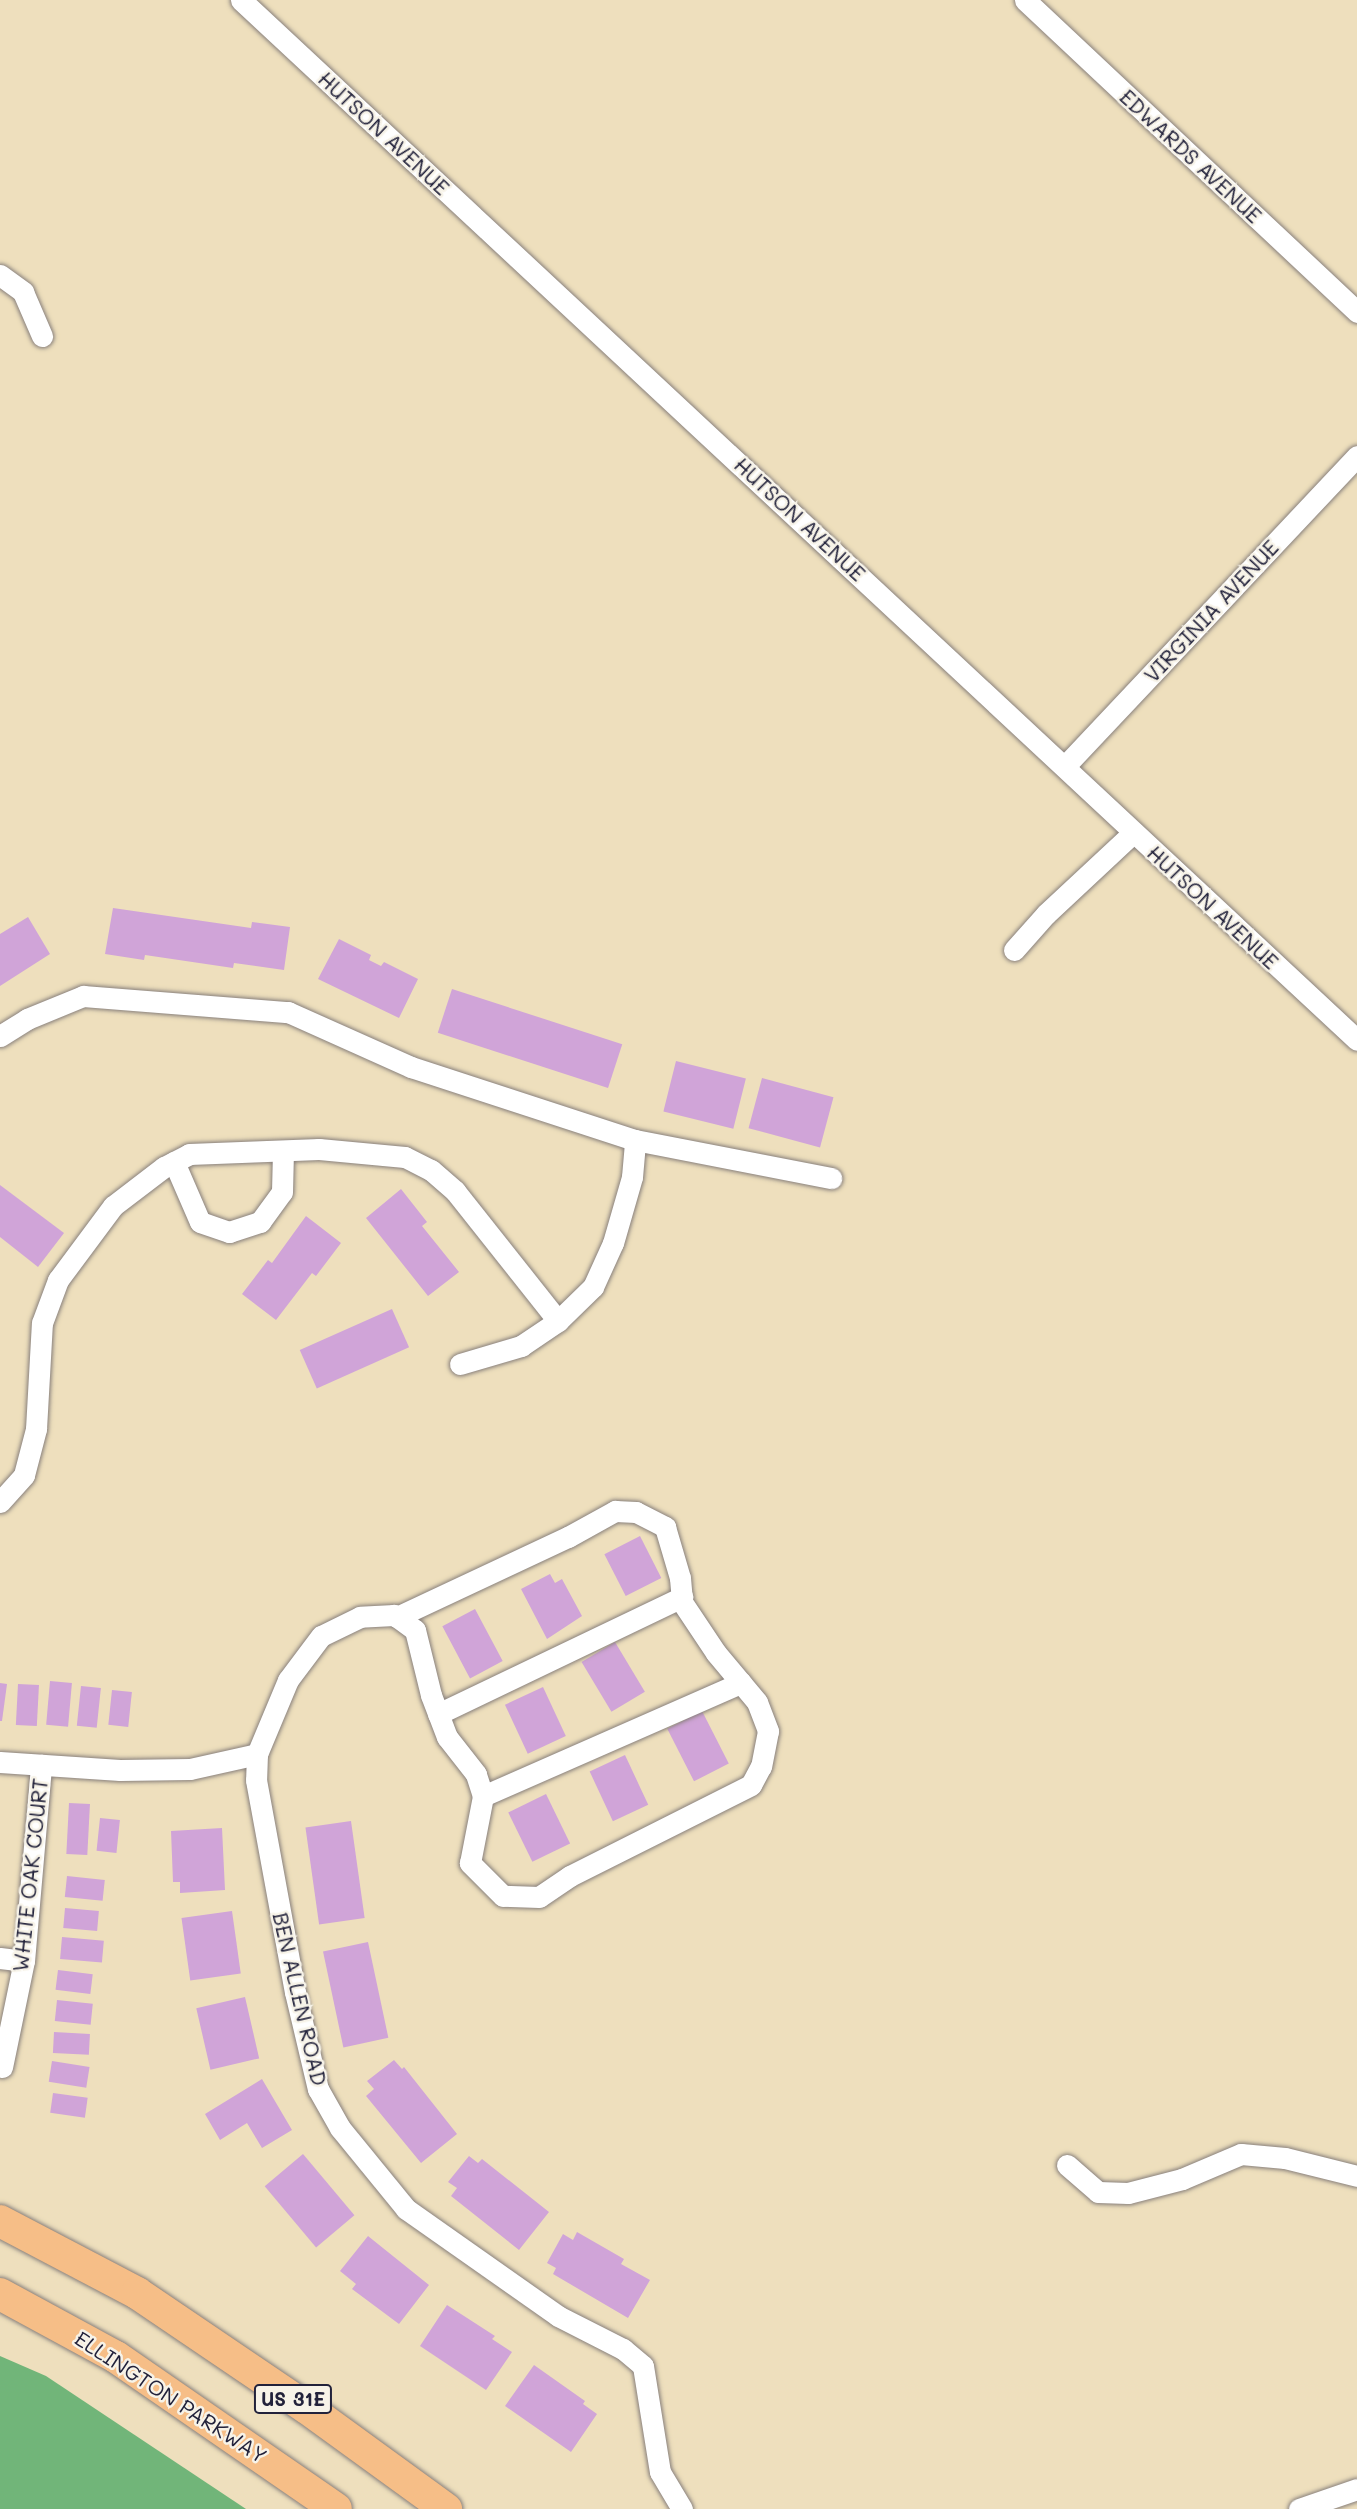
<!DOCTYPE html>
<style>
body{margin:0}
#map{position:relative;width:1357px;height:2509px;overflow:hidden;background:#eedfbd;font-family:Mali,sans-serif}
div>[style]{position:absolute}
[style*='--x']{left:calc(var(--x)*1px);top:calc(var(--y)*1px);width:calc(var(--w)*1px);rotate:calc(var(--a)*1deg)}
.forest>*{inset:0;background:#71b579}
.building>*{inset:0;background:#d0a4d8;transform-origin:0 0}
.roads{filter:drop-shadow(0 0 2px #88807c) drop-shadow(0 0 2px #88807c)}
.minor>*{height:21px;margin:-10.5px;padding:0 10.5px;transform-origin:10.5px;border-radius:10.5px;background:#fff}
.highway>*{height:32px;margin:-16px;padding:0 16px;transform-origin:16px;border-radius:16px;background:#f6be87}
span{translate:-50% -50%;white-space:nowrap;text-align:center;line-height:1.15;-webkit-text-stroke:5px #f7f3e8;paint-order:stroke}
.shield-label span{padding:2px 5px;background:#f7f3e8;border:2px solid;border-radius:5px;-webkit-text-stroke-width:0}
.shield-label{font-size:19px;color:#22223b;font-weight:700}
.street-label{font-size:21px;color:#22223b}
</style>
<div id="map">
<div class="forest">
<i style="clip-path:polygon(0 2356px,46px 2376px,246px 2509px,0 2509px)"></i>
</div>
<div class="building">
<i style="clip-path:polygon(113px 908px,251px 928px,252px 922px,290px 927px,284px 970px,234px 963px,233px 968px,145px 955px,144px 960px,105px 954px)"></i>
<i style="clip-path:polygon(28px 917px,50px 954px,0 986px,0 934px)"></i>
<i style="clip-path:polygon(339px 939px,371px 955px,369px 960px,381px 966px,384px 962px,418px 979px,399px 1018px,318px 979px)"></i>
<i style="left:452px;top:989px;width:179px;height:46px;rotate:18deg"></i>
<i style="left:676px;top:1061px;width:72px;height:52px;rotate:14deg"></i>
<i style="left:762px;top:1078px;width:74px;height:52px;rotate:15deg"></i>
<i style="clip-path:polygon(0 1185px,64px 1233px,38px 1267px,0 1237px)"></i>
<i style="clip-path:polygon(401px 1189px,427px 1222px,422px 1226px,459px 1272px,428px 1296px,366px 1218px)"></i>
<i style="clip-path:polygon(306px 1216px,341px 1243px,316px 1276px,312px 1273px,276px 1320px,242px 1294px,268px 1260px,272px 1263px)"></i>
<i style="left:392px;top:1309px;width:42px;height:101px;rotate:66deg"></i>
<i style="left:640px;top:1536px;width:47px;height:40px;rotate:63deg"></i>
<i style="clip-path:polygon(550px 1574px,555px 1583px,562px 1579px,582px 1616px,547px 1639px,521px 1589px)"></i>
<i style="left:475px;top:1609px;width:59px;height:37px;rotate:62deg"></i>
<i style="left:615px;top:1642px;width:58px;height:39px;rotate:59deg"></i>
<i style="left:50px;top:1681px;width:22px;height:44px;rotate:5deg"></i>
<i style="clip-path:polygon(0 1683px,7px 1684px,2px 1721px,0 1721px)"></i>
<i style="left:18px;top:1684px;width:21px;height:41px;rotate:3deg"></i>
<i style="left:81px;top:1686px;width:20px;height:40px;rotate:6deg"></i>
<i style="left:543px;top:1687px;width:54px;height:42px;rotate:65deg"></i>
<i style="left:112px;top:1690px;width:20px;height:35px;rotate:6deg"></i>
<i style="left:702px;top:1711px;width:59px;height:39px;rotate:63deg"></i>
<i style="left:625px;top:1755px;width:55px;height:39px;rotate:65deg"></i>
<i style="left:546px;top:1794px;width:55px;height:42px;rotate:64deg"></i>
<i style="left:69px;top:1803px;width:21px;height:51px;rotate:3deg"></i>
<i style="left:100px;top:1818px;width:20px;height:33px;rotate:6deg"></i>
<i style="left:351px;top:1821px;width:98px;height:46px;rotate:82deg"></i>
<i style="clip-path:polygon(222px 1828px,225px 1890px,180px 1893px,180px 1882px,173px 1882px,171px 1831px)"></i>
<i style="left:67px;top:1876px;width:38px;height:21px;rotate:6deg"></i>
<i style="left:65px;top:1908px;width:34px;height:20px;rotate:5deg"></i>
<i style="left:232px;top:1911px;width:63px;height:51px;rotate:82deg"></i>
<i style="left:62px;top:1937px;width:42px;height:22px;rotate:5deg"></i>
<i style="left:368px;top:1942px;width:98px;height:46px;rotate:78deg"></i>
<i style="left:58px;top:1970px;width:35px;height:20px;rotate:7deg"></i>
<i style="left:245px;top:1997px;width:63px;height:50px;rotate:77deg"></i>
<i style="left:57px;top:2000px;width:36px;height:21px;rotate:6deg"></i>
<i style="left:54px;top:2032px;width:36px;height:21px;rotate:3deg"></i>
<i style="clip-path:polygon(394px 2060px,402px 2069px,404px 2067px,457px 2134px,421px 2163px,366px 2096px,374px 2089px,367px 2081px)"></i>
<i style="left:52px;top:2061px;width:38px;height:21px;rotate:9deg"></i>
<i style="clip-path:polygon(262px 2079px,292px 2130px,262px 2148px,247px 2123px,220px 2140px,205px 2114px)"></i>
<i style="left:53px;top:2093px;width:35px;height:20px;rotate:8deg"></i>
<i style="left:303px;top:2154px;width:80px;height:50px;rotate:50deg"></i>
<i style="clip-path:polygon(469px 2156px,478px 2163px,482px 2159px,549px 2212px,519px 2250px,451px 2196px,457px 2188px,448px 2182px)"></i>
<i style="clip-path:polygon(577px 2232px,624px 2259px,621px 2264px,650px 2280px,628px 2318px,553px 2274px,556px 2268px,547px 2263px,563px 2234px,573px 2240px)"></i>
<i style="clip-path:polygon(368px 2236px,429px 2285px,399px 2324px,352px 2289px,356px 2284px,340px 2271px)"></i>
<i style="clip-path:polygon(447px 2305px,495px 2336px,492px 2339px,512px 2352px,486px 2390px,420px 2346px)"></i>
<i style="clip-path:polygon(534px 2365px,585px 2401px,583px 2404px,597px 2414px,571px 2452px,505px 2406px)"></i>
</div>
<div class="roads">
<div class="minor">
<i style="--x:241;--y:0;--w:1525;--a:42.98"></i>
<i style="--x:1025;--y:0;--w:456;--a:43.2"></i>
<i style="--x:0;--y:275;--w:29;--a:36"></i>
<i style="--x:23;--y:292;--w:48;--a:66.6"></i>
<i style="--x:1065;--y:766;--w:426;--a:-46.7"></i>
<i style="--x:1014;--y:950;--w:48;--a:-48.4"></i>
<i style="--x:1046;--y:914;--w:120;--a:-43"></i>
<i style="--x:0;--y:1036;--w:32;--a:-32"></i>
<i style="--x:27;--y:1019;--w:61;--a:-22.3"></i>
<i style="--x:83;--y:996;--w:206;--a:4.5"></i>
<i style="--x:288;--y:1012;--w:135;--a:24.1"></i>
<i style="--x:411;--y:1067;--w:236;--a:18.1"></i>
<i style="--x:635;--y:1140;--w:200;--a:11"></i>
<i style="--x:174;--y:1162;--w:65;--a:66.6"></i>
<i style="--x:200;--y:1222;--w:31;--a:19"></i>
<i style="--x:229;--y:1232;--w:33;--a:-18"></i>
<i style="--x:260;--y:1222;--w:37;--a:-54"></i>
<i style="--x:282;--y:1192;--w:41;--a:-88.6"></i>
<i style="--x:460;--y:1364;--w:64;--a:-16.4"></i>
<i style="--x:521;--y:1346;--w:45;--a:-34"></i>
<i style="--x:558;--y:1321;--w:49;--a:-44.2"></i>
<i style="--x:593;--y:1287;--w:48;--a:-65.6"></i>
<i style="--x:613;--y:1243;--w:69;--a:-73.9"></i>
<i style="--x:632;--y:1177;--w:37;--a:-85"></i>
<i style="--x:0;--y:1502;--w:36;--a:-48"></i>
<i style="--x:24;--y:1475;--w:48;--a:-75.4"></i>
<i style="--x:36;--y:1429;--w:106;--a:-86.8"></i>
<i style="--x:42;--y:1323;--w:46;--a:-69.6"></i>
<i style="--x:58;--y:1280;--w:92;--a:-53.4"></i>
<i style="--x:113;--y:1206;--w:64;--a:-37.4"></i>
<i style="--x:164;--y:1167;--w:28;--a:-27"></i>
<i style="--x:189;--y:1154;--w:130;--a:-2.2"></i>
<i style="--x:319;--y:1149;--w:86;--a:5.3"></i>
<i style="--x:405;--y:1157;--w:29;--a:27"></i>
<i style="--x:431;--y:1170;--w:32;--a:41"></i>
<i style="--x:455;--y:1191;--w:166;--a:51.6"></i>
<i style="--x:397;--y:1617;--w:189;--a:-25.1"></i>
<i style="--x:568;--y:1537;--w:54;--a:-29"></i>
<i style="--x:615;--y:1511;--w:21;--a:3"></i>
<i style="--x:636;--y:1512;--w:33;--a:27"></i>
<i style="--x:665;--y:1527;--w:53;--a:73.6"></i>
<i style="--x:680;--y:1578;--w:24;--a:85"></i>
<i style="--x:682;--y:1602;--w:61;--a:56.3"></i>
<i style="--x:716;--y:1653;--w:64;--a:50.1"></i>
<i style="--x:757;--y:1702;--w:31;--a:69"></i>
<i style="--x:768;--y:1731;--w:36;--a:101"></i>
<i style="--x:761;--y:1766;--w:21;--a:118"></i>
<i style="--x:751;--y:1785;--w:203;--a:153.3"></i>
<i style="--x:570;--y:1876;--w:37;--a:146"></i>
<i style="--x:539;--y:1897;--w:36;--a:-178"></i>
<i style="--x:503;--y:1896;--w:47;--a:-135"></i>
<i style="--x:470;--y:1863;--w:68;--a:-79"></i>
<i style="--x:483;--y:1796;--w:23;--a:-108"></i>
<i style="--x:476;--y:1774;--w:47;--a:-128.1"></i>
<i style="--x:447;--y:1737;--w:45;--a:-110.9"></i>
<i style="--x:431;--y:1695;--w:67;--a:-103.8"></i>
<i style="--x:415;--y:1630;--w:22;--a:-144"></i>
<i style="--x:397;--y:1617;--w:4;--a:-146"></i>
<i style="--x:394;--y:1615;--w:34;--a:177"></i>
<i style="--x:360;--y:1617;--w:43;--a:154"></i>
<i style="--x:321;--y:1636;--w:55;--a:126.9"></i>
<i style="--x:288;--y:1680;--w:80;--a:112.7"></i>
<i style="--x:257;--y:1754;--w:26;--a:92"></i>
<i style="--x:256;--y:1780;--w:216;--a:79.6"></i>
<i style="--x:295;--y:1992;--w:100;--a:76.7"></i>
<i style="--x:318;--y:2089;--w:45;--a:60.6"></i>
<i style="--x:340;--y:2128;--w:104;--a:50.8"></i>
<i style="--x:406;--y:2209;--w:186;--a:35.1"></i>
<i style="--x:558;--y:2316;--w:73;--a:26.9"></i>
<i style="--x:623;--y:2349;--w:26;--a:40"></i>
<i style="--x:643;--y:2366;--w:107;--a:80.9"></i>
<i style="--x:660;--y:2472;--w:43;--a:59.3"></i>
<i style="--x:438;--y:1714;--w:271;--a:-25.6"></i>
<i style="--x:0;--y:1762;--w:120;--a:3.8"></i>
<i style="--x:120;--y:1770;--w:70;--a:-0.8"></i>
<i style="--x:190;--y:1769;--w:69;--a:-12.6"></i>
<i style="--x:483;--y:1796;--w:282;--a:-23.7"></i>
<i style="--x:0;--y:1958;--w:24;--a:7"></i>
<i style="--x:2;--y:2067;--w:108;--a:-78.3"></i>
<i style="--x:24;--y:1961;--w:197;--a:-85"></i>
<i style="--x:1067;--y:2165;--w:41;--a:41.1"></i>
<i style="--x:1098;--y:2192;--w:30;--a:2"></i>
<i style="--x:1128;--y:2193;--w:56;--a:-14.5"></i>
<i style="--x:1182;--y:2179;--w:64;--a:-23"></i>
<i style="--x:1241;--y:2154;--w:44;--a:5.2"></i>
<i style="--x:1285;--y:2158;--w:74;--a:14"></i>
<i style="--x:1299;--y:2509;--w:61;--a:-19"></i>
</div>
<div class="highway">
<i style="--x:0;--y:2221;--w:155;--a:27.7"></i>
<i style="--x:137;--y:2293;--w:205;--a:34.1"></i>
<i style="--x:307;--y:2408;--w:172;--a:36"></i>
<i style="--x:0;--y:2294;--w:132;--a:28.5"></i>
<i style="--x:116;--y:2357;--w:267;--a:34.6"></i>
</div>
</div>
<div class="shield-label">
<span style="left:293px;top:2399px">US 31E</span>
</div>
<div class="street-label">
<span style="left:384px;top:133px;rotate:43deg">HUTSON AVENUE</span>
<span style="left:1191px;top:156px;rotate:43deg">EDWARDS AVENUE</span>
<span style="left:800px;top:519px;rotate:43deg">HUTSON AVENUE</span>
<span style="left:1211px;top:611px;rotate:-47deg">VIRGINIA AVENUE</span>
<span style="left:1213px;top:907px;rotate:43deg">HUTSON AVENUE</span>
<span style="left:30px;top:1875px;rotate:-84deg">WHITE OAK COURT</span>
<span style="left:300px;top:1999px;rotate:77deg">BEN ALLEN ROAD</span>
<span style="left:171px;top:2397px;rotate:33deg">ELLINGTON PARKWAY</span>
</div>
</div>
